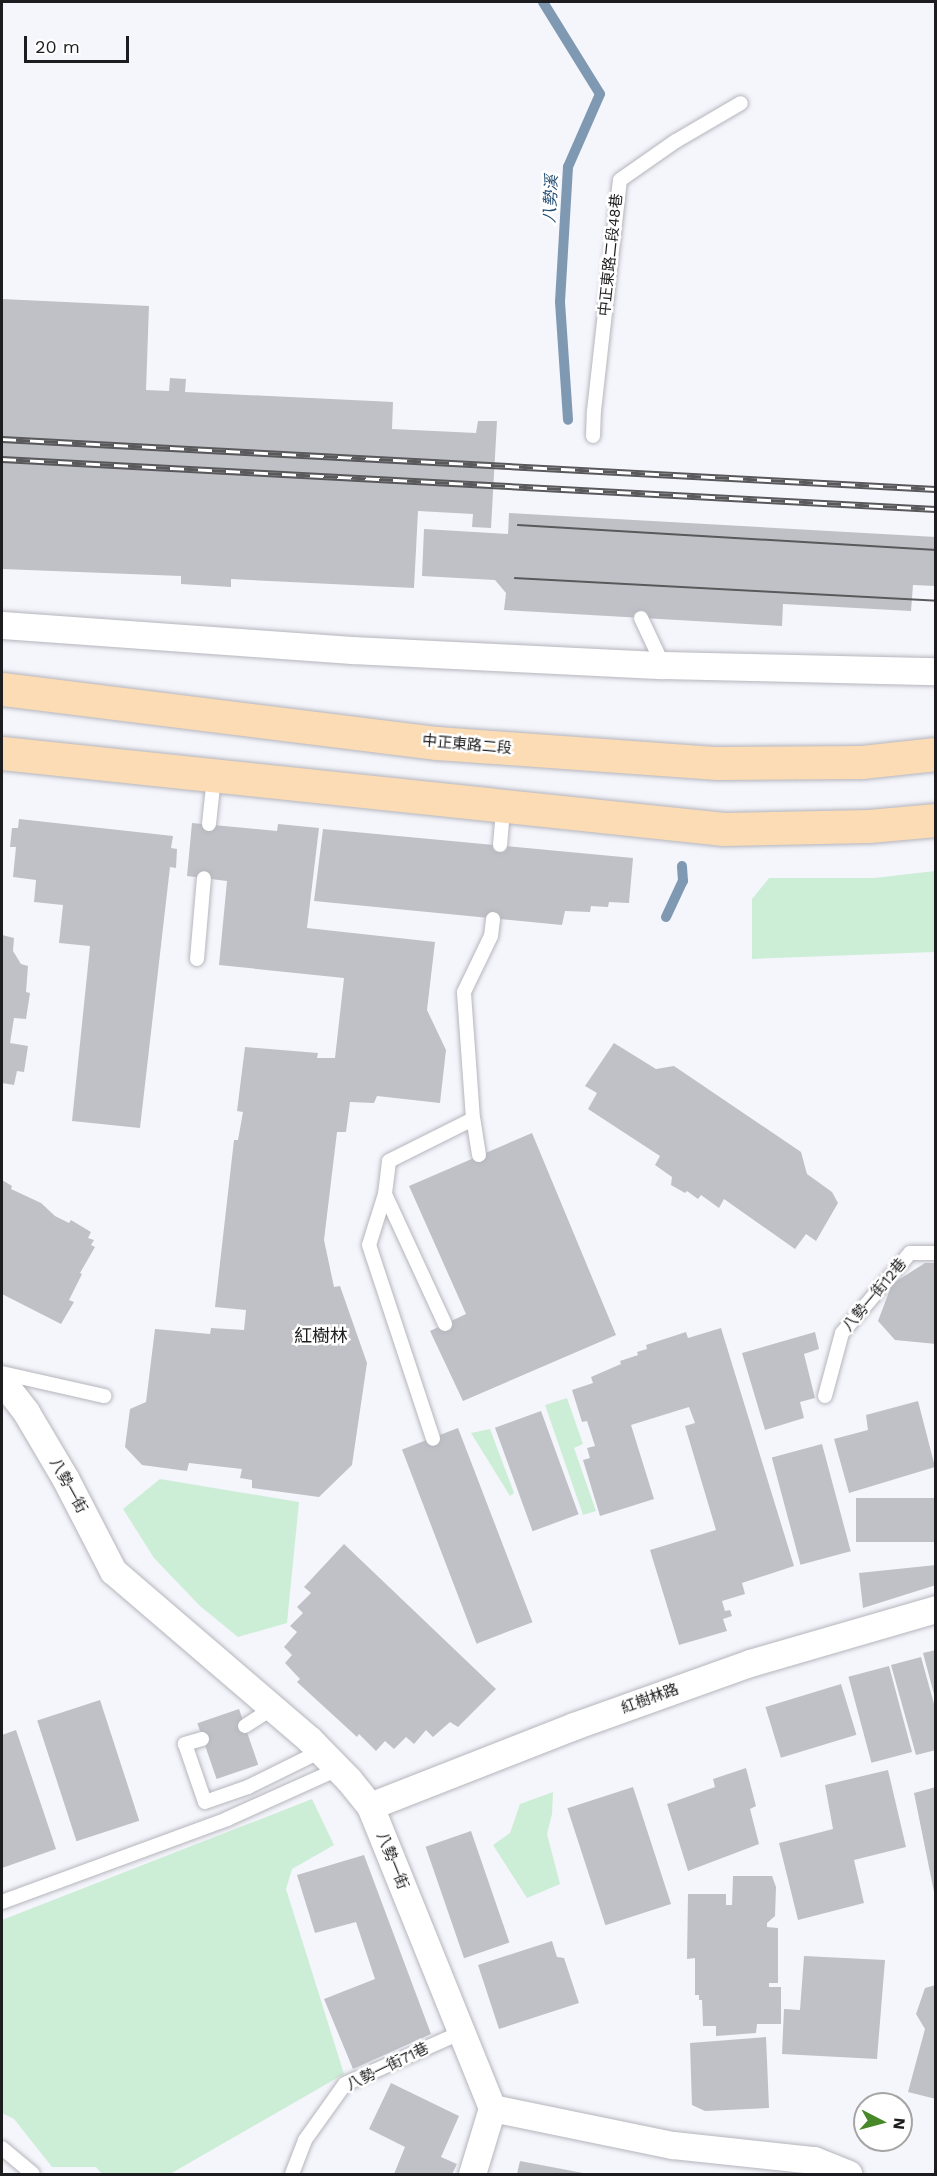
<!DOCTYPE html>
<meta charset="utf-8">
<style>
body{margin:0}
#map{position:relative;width:937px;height:2176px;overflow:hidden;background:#f5f5fc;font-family:"Work Sans","Noto Sans TC",sans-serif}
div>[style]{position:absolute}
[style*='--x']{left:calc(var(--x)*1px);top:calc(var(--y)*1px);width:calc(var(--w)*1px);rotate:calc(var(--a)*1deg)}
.green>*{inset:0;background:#cdeed6}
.stream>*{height:10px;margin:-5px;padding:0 5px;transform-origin:5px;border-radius:5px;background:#7f99b3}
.building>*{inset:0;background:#c0c1c7;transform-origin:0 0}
.roads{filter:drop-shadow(0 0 2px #b5b5bc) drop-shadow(0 0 2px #b5b5bc)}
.service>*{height:14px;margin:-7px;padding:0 7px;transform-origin:7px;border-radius:7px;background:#fff}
.minor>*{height:27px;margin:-13.5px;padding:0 13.5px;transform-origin:13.5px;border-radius:13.5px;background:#fff}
.primary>*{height:33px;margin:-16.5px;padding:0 16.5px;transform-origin:16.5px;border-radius:16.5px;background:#fbdcb4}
.tram>*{height:1.5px;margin:-0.75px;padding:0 0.75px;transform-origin:0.75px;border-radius:0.75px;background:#59595c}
.rail>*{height:7px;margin-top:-3.5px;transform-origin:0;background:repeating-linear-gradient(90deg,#fff 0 14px,#59595c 0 28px);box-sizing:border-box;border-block:2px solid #59595c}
span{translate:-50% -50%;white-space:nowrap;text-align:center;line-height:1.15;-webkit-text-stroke:5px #fff;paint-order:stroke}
.street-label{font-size:15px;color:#1d1d1f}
.water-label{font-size:16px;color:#234d72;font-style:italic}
.quarter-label{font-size:18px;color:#1d1d1f}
.frame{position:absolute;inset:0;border:3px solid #1d1d1f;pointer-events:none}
.north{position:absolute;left:853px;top:2092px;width:60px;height:60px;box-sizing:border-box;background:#fff;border:2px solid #a5a5a5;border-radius:50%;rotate:96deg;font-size:16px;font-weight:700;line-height:24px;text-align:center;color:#1d1d1f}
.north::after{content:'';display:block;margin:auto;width:21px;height:27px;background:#478829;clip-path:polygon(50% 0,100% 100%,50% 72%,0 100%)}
.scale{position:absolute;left:24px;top:36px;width:105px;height:27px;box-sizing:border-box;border:3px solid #1d1d1f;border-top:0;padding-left:8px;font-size:18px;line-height:21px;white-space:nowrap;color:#1d1d1f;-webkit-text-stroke:4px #fff;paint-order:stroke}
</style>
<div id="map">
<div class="green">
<i style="clip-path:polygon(935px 871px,935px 952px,752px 959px,752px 899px,769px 878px,874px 878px)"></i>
<i style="clip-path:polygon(567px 1398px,583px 1444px,574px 1448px,596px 1511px,583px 1515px,545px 1405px)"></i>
<i style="clip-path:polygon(490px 1429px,514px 1493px,510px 1496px,471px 1433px)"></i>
<i style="clip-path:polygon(160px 1479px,299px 1502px,287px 1623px,238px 1637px,200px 1606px,154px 1558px,123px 1509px)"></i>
<i style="clip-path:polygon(553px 1792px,552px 1814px,547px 1834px,560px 1884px,527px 1898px,493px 1845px,510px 1833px,520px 1804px)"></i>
<i style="clip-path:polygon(312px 1799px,334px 1845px,292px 1869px,286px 1889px,344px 2074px,170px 2174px,102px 2174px,96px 2167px,52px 2167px,14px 2119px,2px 2113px,2px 1920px)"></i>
</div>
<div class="stream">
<i style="--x:543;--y:2;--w:108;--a:58.2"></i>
<i style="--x:600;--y:94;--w:80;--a:113.7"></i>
<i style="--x:568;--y:167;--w:135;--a:93.4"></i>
<i style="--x:560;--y:302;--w:118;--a:86.1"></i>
<i style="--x:666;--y:917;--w:40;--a:-65"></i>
<i style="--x:683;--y:881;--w:15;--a:-94"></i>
</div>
<div class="building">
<i style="clip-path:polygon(2px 299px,149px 306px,146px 390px,169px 391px,170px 378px,186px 379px,185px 392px,393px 402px,392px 429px,476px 433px,478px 421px,497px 421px,491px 528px,472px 527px,473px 514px,418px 511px,414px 588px,231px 579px,231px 587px,181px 584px,181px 576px,2px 569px)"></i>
<i style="clip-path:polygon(509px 513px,936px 537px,936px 586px,913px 585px,911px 611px,783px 604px,782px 626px,504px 610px,506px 593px,495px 580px,422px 576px,424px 529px,508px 534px)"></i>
<i style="clip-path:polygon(19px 819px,173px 836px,171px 848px,177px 849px,176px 868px,170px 867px,140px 1128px,72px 1121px,90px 946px,59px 943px,63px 905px,34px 902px,36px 880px,13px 877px,16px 847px,10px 847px,12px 828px,18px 828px)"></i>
<i style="clip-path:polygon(192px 823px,277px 831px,278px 824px,319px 828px,307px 928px,435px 942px,427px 1010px,446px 1050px,440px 1103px,377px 1096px,374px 1103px,350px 1102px,346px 1132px,337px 1132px,324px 1240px,334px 1287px,340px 1286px,367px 1363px,352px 1465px,319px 1497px,252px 1488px,252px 1480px,240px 1478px,242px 1469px,189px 1463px,187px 1471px,142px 1465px,125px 1447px,130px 1409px,146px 1402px,155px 1329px,210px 1334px,211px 1328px,244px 1330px,246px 1310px,215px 1307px,234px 1140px,238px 1140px,243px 1112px,237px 1111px,245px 1047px,318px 1053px,317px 1058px,335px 1058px,344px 978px,219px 965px,227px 881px,187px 876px)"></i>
<i style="clip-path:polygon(323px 829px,633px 858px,629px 903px,609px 902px,608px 907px,591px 906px,590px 912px,565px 911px,562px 925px,314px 901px)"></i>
<i style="clip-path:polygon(2px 935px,14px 938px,13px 951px,21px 964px,28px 966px,26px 992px,30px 993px,26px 1019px,14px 1018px,10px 1043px,28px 1046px,24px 1072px,17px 1071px,14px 1085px,2px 1083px)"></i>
<i style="clip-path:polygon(614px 1043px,656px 1069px,674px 1066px,801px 1152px,807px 1174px,832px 1192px,838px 1203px,816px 1241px,806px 1234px,795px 1249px,724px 1199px,719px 1208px,701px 1195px,698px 1199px,687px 1191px,685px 1193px,671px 1185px,672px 1177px,655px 1165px,660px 1156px,588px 1109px,597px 1093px,585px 1086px)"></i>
<i style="clip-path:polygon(532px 1133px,616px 1335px,463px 1401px,430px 1331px,466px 1314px,409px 1186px)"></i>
<i style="clip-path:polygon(2px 1180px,12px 1186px,11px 1189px,41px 1203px,55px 1216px,69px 1223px,71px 1220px,91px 1232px,88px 1238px,94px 1240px,91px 1245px,95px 1247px,80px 1273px,82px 1274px,69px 1300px,74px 1302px,61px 1324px,2px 1294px)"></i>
<i style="clip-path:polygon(925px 1263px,936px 1263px,936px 1344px,895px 1340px,878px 1321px,892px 1284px)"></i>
<i style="clip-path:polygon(721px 1328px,794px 1566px,742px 1583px,745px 1594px,722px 1601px,725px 1611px,730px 1610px,732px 1616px,723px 1619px,727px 1631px,679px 1645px,650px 1550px,716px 1530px,685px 1426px,695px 1423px,689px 1407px,631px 1425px,654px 1499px,600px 1516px,583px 1460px,590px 1458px,587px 1448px,595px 1446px,587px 1421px,582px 1422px,572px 1390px,593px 1383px,591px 1377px,621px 1364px,620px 1361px,638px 1355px,637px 1352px,647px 1349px,646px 1345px,686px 1332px,688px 1338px)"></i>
<i style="clip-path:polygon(815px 1332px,819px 1349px,804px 1354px,815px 1398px,800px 1402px,804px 1418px,765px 1430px,742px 1353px)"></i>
<i style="clip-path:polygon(918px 1401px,935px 1467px,849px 1493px,834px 1439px,868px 1430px,866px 1415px)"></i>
<i style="left:541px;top:1411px;width:110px;height:49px;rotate:70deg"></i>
<i style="left:458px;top:1428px;width:208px;height:60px;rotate:69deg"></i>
<i style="left:822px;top:1444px;width:111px;height:52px;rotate:75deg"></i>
<i style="left:936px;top:1498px;width:44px;height:80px;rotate:90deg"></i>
<i style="clip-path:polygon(344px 1544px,496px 1689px,458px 1727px,450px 1722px,433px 1737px,426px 1730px,414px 1744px,406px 1737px,394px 1749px,385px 1741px,376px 1751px,359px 1734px,357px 1737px,297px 1682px,300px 1679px,285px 1663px,292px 1655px,284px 1647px,297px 1632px,290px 1626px,303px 1613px,297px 1607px,311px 1593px,304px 1587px)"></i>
<i style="clip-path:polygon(936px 1565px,936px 1585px,863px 1608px,859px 1573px)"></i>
<i style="clip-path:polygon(936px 1650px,936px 1698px,935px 1698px,923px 1653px)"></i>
<i style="clip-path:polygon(921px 1657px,936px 1711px,936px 1750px,916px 1755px,891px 1665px)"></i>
<i style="left:889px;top:1666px;width:89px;height:42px;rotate:75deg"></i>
<i style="left:841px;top:1684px;width:53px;height:79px;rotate:73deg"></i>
<i style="left:100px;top:1700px;width:127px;height:66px;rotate:72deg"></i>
<i style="left:239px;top:1709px;width:59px;height:44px;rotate:71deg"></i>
<i style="clip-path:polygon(16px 1730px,56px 1849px,2px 1868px,2px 1735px)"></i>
<i style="clip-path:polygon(746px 1768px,756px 1806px,750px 1809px,759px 1844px,688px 1871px,667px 1804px,715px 1787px,713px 1779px)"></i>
<i style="clip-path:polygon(888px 1770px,906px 1847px,854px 1860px,864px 1903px,798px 1920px,779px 1843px,833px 1829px,825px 1785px)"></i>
<i style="left:633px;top:1787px;width:123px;height:69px;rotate:72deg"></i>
<i style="clip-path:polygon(936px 1787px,936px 1892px,934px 1892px,914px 1793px)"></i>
<i style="left:471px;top:1831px;width:118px;height:48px;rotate:71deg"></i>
<i style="clip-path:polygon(364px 1855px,431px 2034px,353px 2069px,324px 1999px,375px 1979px,356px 1922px,315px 1933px,297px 1875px)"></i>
<i style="clip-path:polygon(733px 1876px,772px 1876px,776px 1887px,775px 1916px,767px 1923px,767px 1927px,778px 1928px,778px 1983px,769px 1983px,769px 1987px,781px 1987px,781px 2024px,757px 2024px,756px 2033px,716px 2036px,716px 2026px,703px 2026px,702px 2000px,699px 2000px,699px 1995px,695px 1995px,695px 1958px,687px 1959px,688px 1894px,726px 1894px,726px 1905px,732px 1905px)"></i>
<i style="clip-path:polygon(552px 1941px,557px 1957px,564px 1958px,579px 2003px,499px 2029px,478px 1965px)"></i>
<i style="clip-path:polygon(804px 1956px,885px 1960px,877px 2059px,782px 2054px,784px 2009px,800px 2010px)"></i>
<i style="clip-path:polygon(936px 1985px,936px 2099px,908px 2092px,925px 2029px,916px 2014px,925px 1988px)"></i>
<i style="clip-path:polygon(766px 2037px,769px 2108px,705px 2111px,692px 2105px,690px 2043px)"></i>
<i style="clip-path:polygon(391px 2083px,459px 2116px,441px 2157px,457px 2164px,452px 2174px,394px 2174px,405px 2147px,369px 2129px)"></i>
<i style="clip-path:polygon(520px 2161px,583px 2173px,583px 2174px,517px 2174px)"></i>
</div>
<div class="roads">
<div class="service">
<i style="--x:593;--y:436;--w:25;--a:-88"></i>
<i style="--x:594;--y:411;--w:232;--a:-83.6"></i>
<i style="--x:620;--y:180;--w:68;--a:-34.9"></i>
<i style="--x:676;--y:141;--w:75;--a:-30.3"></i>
<i style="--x:641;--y:618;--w:52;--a:64.9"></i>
<i style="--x:209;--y:824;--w:47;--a:-83.9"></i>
<i style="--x:500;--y:845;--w:37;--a:-85"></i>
<i style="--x:197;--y:959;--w:81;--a:-85.1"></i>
<i style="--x:479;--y:1155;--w:36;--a:-99"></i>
<i style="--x:473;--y:1119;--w:127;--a:-94.1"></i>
<i style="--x:464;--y:992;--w:62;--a:-64.3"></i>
<i style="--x:491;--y:936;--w:17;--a:-83"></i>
<i style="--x:385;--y:1194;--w:53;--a:107.4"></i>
<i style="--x:369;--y:1245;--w:204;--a:71.7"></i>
<i style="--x:445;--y:1324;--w:143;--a:-114.8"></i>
<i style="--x:385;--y:1194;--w:33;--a:-83"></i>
<i style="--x:389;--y:1161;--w:94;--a:-26.6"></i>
<i style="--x:2;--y:1373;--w:105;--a:12.7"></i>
<i style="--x:825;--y:1396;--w:65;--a:-74.9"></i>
<i style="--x:842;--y:1333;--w:105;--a:-49.6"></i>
<i style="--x:910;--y:1253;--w:26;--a:0"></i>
<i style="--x:245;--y:1726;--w:33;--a:-33"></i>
<i style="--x:202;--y:1739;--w:18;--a:164"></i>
<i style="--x:185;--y:1744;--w:61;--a:71"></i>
<i style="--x:205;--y:1802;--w:46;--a:-19.2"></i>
<i style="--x:248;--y:1787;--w:81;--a:-26.3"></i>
<i style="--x:2;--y:1902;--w:240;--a:-20.2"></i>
<i style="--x:227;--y:1819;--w:122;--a:-24.2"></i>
<i style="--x:2;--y:2148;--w:40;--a:40"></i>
<i style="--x:292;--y:2174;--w:36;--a:-69"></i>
<i style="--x:305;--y:2140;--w:69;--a:-54.5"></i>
<i style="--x:345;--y:2084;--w:126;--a:-23.9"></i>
</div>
<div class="minor">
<i style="--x:2;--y:625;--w:351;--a:4.1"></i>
<i style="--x:352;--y:650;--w:311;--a:2.8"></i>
<i style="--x:663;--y:665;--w:273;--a:1.3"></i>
<i style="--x:2;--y:1381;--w:39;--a:52"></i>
<i style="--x:26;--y:1412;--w:77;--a:59.4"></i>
<i style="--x:65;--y:1478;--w:105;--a:62.7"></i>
<i style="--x:113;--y:1571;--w:258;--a:40.6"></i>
<i style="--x:309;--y:1739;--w:57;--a:45.7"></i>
<i style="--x:349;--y:1780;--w:33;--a:51"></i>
<i style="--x:370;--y:1806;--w:326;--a:68"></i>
<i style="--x:492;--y:2108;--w:185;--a:11.6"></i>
<i style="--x:673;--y:2145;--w:142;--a:6.1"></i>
<i style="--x:814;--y:2160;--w:37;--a:22"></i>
<i style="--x:370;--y:1806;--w:219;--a:-21.4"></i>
<i style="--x:574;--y:1726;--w:187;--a:-19.7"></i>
<i style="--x:750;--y:1663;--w:194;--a:-16.2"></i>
<i style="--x:472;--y:2174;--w:69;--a:-73.1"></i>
</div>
<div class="primary">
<i style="--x:2;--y:689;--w:438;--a:7.1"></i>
<i style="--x:437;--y:743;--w:281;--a:4.1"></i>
<i style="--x:717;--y:763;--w:145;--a:-0.4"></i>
<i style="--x:862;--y:762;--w:74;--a:-6.2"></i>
<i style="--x:2;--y:753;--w:726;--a:6.01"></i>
<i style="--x:724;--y:829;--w:145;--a:-1.2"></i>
<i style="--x:869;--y:826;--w:67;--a:-5.1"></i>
</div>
</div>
<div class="tram">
<i style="--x:518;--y:525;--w:419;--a:3.4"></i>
<i style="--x:515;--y:578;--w:422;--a:3.1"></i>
</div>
<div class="rail">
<i style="--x:2;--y:439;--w:935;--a:3.06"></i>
<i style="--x:2;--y:459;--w:935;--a:3.06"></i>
</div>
<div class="street-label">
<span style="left:611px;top:255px;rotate:-84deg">中正東路二段48巷</span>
<span style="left:467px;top:745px;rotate:5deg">中正東路二段</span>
<span style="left:875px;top:1295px;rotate:-50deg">八勢一街12巷</span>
<span style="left:68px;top:1486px;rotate:61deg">八勢一街</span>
<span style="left:650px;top:1699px;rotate:-20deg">紅樹林路</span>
<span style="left:392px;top:1861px;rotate:68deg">八勢一街</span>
<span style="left:388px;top:2067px;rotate:-26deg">八勢一街71巷</span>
</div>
<div class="water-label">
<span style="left:551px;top:199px;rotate:-87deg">八勢溪</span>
</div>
<div class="quarter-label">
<span style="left:321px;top:1336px">紅樹林</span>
</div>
<div class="frame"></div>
<div class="north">N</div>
<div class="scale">20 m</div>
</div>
